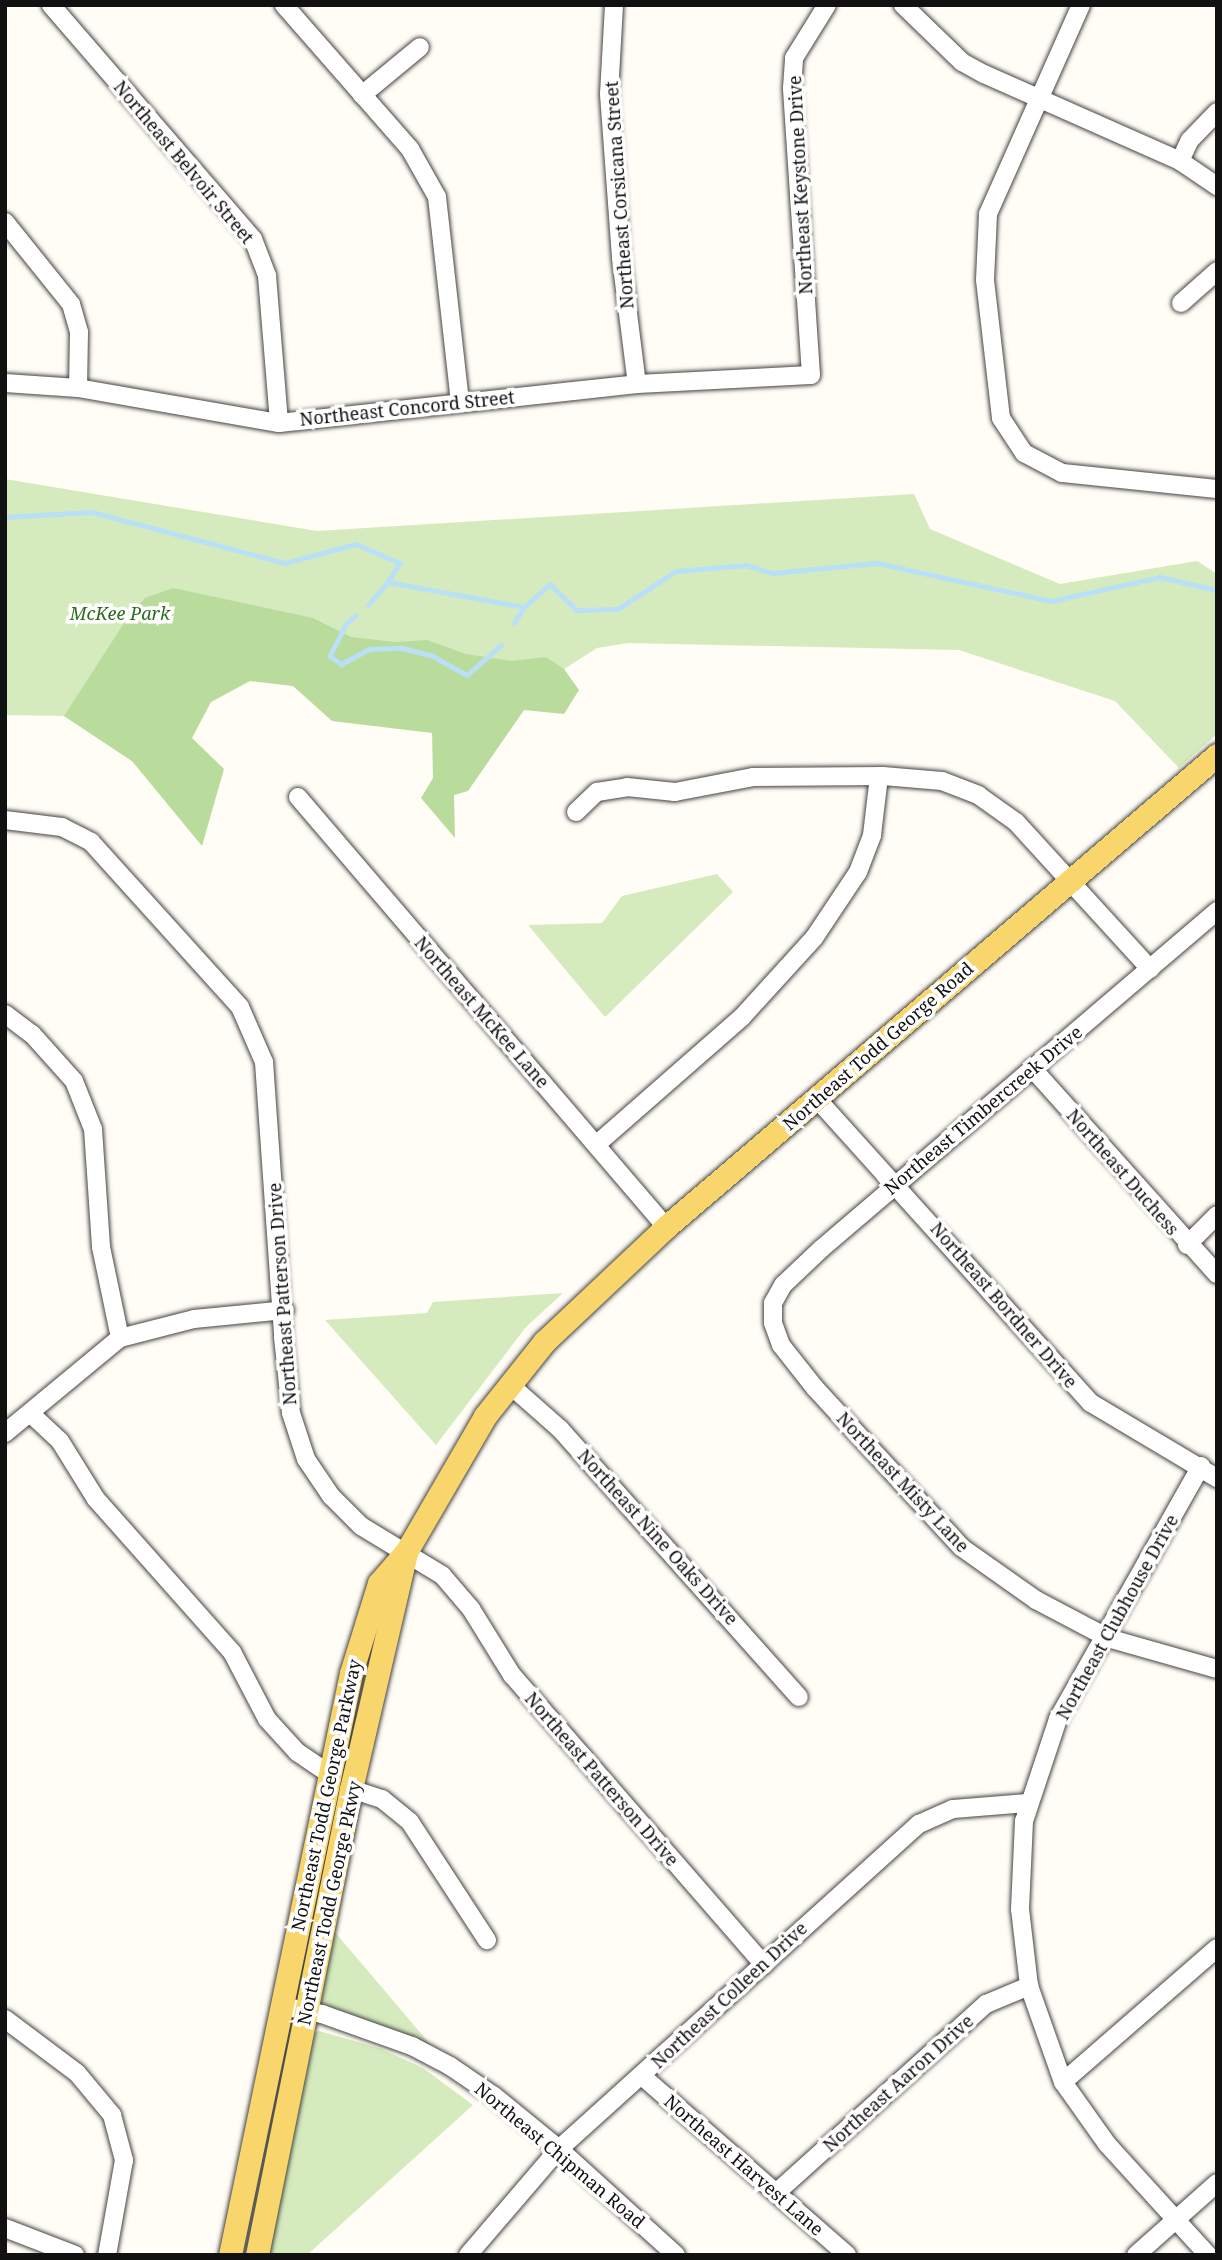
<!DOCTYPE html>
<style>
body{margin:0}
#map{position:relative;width:1222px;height:2260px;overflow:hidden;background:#fffdf5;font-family:"Noto Serif",serif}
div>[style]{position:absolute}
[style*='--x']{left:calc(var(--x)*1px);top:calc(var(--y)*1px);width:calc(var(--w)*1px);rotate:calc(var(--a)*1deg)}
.green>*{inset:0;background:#d5ebbd}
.forest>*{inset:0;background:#b9dc9c}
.stream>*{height:4.5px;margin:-2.25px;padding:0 2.25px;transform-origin:2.25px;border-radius:2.25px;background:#b9e0f7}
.roads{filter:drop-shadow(0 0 2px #444) drop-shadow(0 0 2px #444)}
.minor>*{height:18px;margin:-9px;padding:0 9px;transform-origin:9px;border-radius:9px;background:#fff}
.major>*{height:23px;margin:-11.5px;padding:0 11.5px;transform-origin:11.5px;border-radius:11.5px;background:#f9d66b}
span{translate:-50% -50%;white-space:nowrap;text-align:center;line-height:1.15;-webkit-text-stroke:7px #fff;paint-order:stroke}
.street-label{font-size:18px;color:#111}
.park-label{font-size:18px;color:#2f6b1f;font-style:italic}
.frame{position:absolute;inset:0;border:7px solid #111;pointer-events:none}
</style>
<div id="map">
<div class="green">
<i style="clip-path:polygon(5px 479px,317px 531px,914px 494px,930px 529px,1060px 584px,1197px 561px,1217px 574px,1217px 734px,1179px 768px,1115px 701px,959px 650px,628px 643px,597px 648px,519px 698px,437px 709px,227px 667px,132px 761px,64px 716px,5px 715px)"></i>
<i style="clip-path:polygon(717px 874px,733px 892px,605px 1017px,528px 925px,602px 923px,622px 896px)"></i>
<i style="clip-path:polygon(563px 1293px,526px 1327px,436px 1445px,325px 1320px,427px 1313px,433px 1302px)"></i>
<i style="clip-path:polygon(328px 1924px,435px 2050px,319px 2005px)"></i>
<i style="clip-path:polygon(319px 2031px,379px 2048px,423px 2068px,473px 2105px,307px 2255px,259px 2255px,308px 2036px)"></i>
</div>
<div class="forest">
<i style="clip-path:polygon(173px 588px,313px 618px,351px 637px,395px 642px,427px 640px,466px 654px,512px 661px,546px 657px,564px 669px,579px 690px,564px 714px,524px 710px,468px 791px,454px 795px,455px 838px,421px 798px,433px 778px,432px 733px,332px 721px,293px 686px,250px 681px,211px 702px,192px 738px,224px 769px,202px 846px,132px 761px,64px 716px,126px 620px,145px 598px)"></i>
</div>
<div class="stream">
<i style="--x:5;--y:517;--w:87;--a:-3.3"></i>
<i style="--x:92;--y:512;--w:200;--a:14.8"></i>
<i style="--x:285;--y:563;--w:73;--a:-15"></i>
<i style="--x:356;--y:544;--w:48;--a:23.4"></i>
<i style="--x:400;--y:563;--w:22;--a:122"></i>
<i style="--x:388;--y:582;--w:138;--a:10.4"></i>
<i style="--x:524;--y:607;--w:35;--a:-41"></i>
<i style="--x:550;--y:584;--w:37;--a:44"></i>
<i style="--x:577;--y:610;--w:41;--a:-1.4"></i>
<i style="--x:618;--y:609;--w:69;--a:-33.2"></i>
<i style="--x:676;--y:571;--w:70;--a:-4.9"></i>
<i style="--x:746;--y:565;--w:28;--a:17"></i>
<i style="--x:773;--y:573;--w:104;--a:-5.5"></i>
<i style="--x:877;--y:563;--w:178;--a:12.3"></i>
<i style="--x:1051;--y:601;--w:112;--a:-12.4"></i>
<i style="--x:1160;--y:577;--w:58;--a:12.8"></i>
<i style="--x:368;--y:605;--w:30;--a:-49"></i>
<i style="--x:356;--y:616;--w:11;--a:142"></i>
<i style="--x:347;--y:623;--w:37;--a:117"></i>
<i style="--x:330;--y:656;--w:14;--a:36"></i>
<i style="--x:341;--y:664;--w:32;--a:-28"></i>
<i style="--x:369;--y:649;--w:33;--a:-2"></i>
<i style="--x:402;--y:648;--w:30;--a:14"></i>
<i style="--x:431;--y:655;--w:41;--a:29.1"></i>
<i style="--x:467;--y:675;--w:45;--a:-41.4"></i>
<i style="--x:514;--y:623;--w:19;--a:-58"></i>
</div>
<div class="roads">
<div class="minor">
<i style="--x:51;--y:5;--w:309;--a:49.2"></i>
<i style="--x:253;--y:239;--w:40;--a:69"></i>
<i style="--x:267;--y:276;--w:147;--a:85.3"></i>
<i style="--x:284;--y:5;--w:191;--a:48.8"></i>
<i style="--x:410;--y:149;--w:55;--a:60.6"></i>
<i style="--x:437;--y:197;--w:205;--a:83.6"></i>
<i style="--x:614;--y:5;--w:89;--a:93.2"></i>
<i style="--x:609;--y:94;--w:164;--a:85.8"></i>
<i style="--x:621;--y:258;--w:127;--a:82.8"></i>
<i style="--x:903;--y:5;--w:82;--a:44"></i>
<i style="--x:962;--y:62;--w:25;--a:29"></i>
<i style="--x:984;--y:74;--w:214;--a:23.9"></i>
<i style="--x:1180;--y:161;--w:45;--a:34"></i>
<i style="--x:1081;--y:5;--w:229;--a:114"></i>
<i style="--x:988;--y:214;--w:66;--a:92.6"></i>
<i style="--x:985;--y:280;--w:139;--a:83.4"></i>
<i style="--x:1001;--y:418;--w:42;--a:56.7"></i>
<i style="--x:1024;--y:453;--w:43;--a:27.8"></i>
<i style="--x:1062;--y:473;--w:156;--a:5.9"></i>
<i style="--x:362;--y:95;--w:75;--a:-39.6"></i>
<i style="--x:1180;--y:161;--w:23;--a:-65"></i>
<i style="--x:1190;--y:140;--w:39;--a:-46"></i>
<i style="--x:5;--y:222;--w:105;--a:51.2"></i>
<i style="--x:71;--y:304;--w:29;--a:74"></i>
<i style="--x:79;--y:332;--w:56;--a:91"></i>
<i style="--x:1181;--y:303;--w:48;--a:-41.6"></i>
<i style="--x:5;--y:383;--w:73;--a:3.9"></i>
<i style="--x:78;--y:388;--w:204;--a:9.9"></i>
<i style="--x:279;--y:423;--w:360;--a:-6.2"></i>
<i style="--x:637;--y:384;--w:174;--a:-3"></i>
<i style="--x:811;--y:375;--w:288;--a:-93.8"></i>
<i style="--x:792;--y:88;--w:30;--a:-86"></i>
<i style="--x:794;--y:58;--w:62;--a:-58.1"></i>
<i style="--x:298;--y:797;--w:566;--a:49.44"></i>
<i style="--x:576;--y:812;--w:29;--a:-44"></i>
<i style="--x:597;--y:792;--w:30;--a:-9"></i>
<i style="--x:627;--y:787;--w:48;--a:5.9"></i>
<i style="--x:675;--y:792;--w:79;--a:-10.9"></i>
<i style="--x:753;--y:777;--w:130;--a:-0.4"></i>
<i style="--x:883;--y:776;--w:59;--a:4.8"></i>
<i style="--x:942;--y:781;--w:39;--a:21"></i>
<i style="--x:978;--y:795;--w:47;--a:35.4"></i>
<i style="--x:1016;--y:822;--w:199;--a:47.6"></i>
<i style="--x:5;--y:820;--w:57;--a:7"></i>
<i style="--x:62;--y:827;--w:33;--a:27"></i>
<i style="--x:91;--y:842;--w:222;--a:47.9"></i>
<i style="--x:240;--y:1007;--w:60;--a:66.4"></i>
<i style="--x:264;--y:1062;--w:276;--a:86"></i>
<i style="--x:283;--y:1337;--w:76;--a:84"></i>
<i style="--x:291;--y:1413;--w:48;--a:71.9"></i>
<i style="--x:306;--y:1459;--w:45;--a:56"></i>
<i style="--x:331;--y:1496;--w:42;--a:45"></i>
<i style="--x:361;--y:1526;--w:95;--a:31.2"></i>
<i style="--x:442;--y:1575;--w:45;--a:49.5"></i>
<i style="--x:471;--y:1609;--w:78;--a:58.2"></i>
<i style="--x:512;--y:1675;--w:384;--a:49"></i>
<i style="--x:1217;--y:911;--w:521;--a:139.52"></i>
<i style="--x:821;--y:1249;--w:52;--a:136.5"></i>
<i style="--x:783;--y:1285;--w:21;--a:119"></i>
<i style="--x:773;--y:1303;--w:20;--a:90"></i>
<i style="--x:773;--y:1323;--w:23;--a:70"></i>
<i style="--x:781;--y:1345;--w:55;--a:51.7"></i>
<i style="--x:815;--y:1388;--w:216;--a:47.4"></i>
<i style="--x:961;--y:1547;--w:92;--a:35.2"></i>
<i style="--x:1036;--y:1600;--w:81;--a:27.8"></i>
<i style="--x:1108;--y:1638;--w:113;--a:15.9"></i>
<i style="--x:5;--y:1014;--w:34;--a:37"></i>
<i style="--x:32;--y:1034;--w:63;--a:48.2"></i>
<i style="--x:74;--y:1081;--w:52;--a:68.4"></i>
<i style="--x:93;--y:1129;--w:118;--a:86.1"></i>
<i style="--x:101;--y:1247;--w:93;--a:78.2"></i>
<i style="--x:1032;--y:1068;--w:277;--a:48.1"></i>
<i style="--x:817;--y:1099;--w:409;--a:48"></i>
<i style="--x:1091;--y:1403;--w:147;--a:30.8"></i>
<i style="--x:597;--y:1144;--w:193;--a:-41.2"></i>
<i style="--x:742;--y:1017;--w:107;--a:-47.7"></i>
<i style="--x:814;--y:938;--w:79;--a:-56.3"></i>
<i style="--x:858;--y:872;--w:40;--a:-69"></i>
<i style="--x:872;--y:835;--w:59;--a:-83.2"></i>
<i style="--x:1187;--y:1245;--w:42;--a:-45"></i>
<i style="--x:509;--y:1384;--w:68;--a:41.4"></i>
<i style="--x:560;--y:1429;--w:359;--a:48.3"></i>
<i style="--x:30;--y:1413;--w:41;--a:43"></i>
<i style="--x:60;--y:1441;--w:68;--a:58.2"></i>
<i style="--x:96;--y:1499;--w:205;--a:48.4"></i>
<i style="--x:232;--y:1652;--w:76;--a:62.4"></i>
<i style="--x:267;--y:1719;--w:45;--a:47.7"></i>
<i style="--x:297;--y:1752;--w:37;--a:34"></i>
<i style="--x:5;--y:1433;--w:149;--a:-39.6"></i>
<i style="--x:120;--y:1338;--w:76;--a:-14.4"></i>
<i style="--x:194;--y:1319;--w:91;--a:-5.6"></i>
<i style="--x:1201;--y:1466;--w:291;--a:119.5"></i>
<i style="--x:1058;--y:1719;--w:108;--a:108.4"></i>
<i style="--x:1024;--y:1821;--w:88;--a:92.6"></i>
<i style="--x:1020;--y:1909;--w:78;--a:83.3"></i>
<i style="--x:1029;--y:1986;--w:102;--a:70.5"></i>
<i style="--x:1063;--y:2082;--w:76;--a:54.6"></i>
<i style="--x:1107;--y:2144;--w:150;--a:47.7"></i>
<i style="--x:351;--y:1789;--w:33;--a:18"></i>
<i style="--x:382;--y:1799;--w:36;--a:39"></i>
<i style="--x:410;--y:1822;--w:141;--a:56.9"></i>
<i style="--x:282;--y:2006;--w:41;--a:11.3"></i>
<i style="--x:322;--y:2014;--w:96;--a:19.6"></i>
<i style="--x:412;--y:2046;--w:43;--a:27.8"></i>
<i style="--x:450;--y:2066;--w:53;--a:34.3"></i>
<i style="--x:494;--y:2096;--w:84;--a:39.2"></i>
<i style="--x:559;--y:2149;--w:158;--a:42.2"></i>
<i style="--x:5;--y:2019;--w:90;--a:36.9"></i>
<i style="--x:77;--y:2073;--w:55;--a:50.2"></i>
<i style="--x:112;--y:2115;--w:47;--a:75.1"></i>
<i style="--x:124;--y:2160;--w:97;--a:100.1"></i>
<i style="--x:642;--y:2076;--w:272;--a:41.1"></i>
<i style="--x:1063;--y:2082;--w:204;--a:-41"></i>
<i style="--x:776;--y:2193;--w:283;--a:-42"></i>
<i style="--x:986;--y:2004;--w:47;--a:-22.7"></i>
<i style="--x:5;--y:2228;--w:75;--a:21.1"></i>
<i style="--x:468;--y:2255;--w:140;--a:-49.4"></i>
<i style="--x:559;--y:2149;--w:485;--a:-42.1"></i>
<i style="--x:919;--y:1824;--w:37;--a:-24"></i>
<i style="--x:953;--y:1809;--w:75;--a:-4.6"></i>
<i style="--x:1136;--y:2255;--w:108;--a:-41.6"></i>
</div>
<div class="major">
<i style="--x:230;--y:2255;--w:594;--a:-78.26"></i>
<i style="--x:351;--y:1673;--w:94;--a:-72.7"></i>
<i style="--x:379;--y:1583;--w:41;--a:-48.9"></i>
<i style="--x:406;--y:1552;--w:157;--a:-59.8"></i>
<i style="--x:485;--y:1416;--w:95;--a:-51.4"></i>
<i style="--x:544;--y:1342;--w:168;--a:-43.3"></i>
<i style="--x:666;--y:1227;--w:726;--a:-40.58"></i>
<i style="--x:257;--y:2255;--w:475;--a:-78.6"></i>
<i style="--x:351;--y:1789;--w:242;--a:-76.9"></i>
</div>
</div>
<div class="street-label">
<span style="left:184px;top:162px;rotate:50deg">Northeast Belvoir Street</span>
<span style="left:800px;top:185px;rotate:-93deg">Northeast Keystone Drive</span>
<span style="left:619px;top:195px;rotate:-94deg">Northeast Corsicana Street</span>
<span style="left:407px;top:408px;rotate:-6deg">Northeast Concord Street</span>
<span style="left:482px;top:1012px;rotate:49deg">Northeast McKee Lane</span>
<span style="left:878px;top:1046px;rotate:-41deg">Northeast Todd George Road</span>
<span style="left:983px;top:1110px;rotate:-40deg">Northeast Timbercreek Drive</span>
<span style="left:1123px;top:1172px;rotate:49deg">Northeast Duchess</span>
<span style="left:282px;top:1294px;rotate:-94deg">Northeast Patterson Drive</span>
<span style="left:1004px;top:1305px;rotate:49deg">Northeast Bordner Drive</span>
<span style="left:903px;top:1482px;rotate:47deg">Northeast Misty Lane</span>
<span style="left:658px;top:1537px;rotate:48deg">Northeast Nine Oaks Drive</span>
<span style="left:1117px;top:1617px;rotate:-61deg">Northeast Clubhouse Drive</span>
<span style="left:602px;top:1779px;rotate:49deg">Northeast Patterson Drive</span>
<span style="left:326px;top:1795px;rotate:-78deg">Northeast Todd George Parkway</span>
<span style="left:329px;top:1903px;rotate:-78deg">Northeast Todd George Pkwy</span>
<span style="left:729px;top:1995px;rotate:-43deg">Northeast Colleen Drive</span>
<span style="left:898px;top:2083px;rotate:-42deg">Northeast Aaron Drive</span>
<span style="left:560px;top:2155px;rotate:40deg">Northeast Chipman Road</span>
<span style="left:744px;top:2165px;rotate:41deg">Northeast Harvest Lane</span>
</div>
<div class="park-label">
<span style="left:120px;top:613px">McKee Park</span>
</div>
<div class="frame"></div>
</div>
